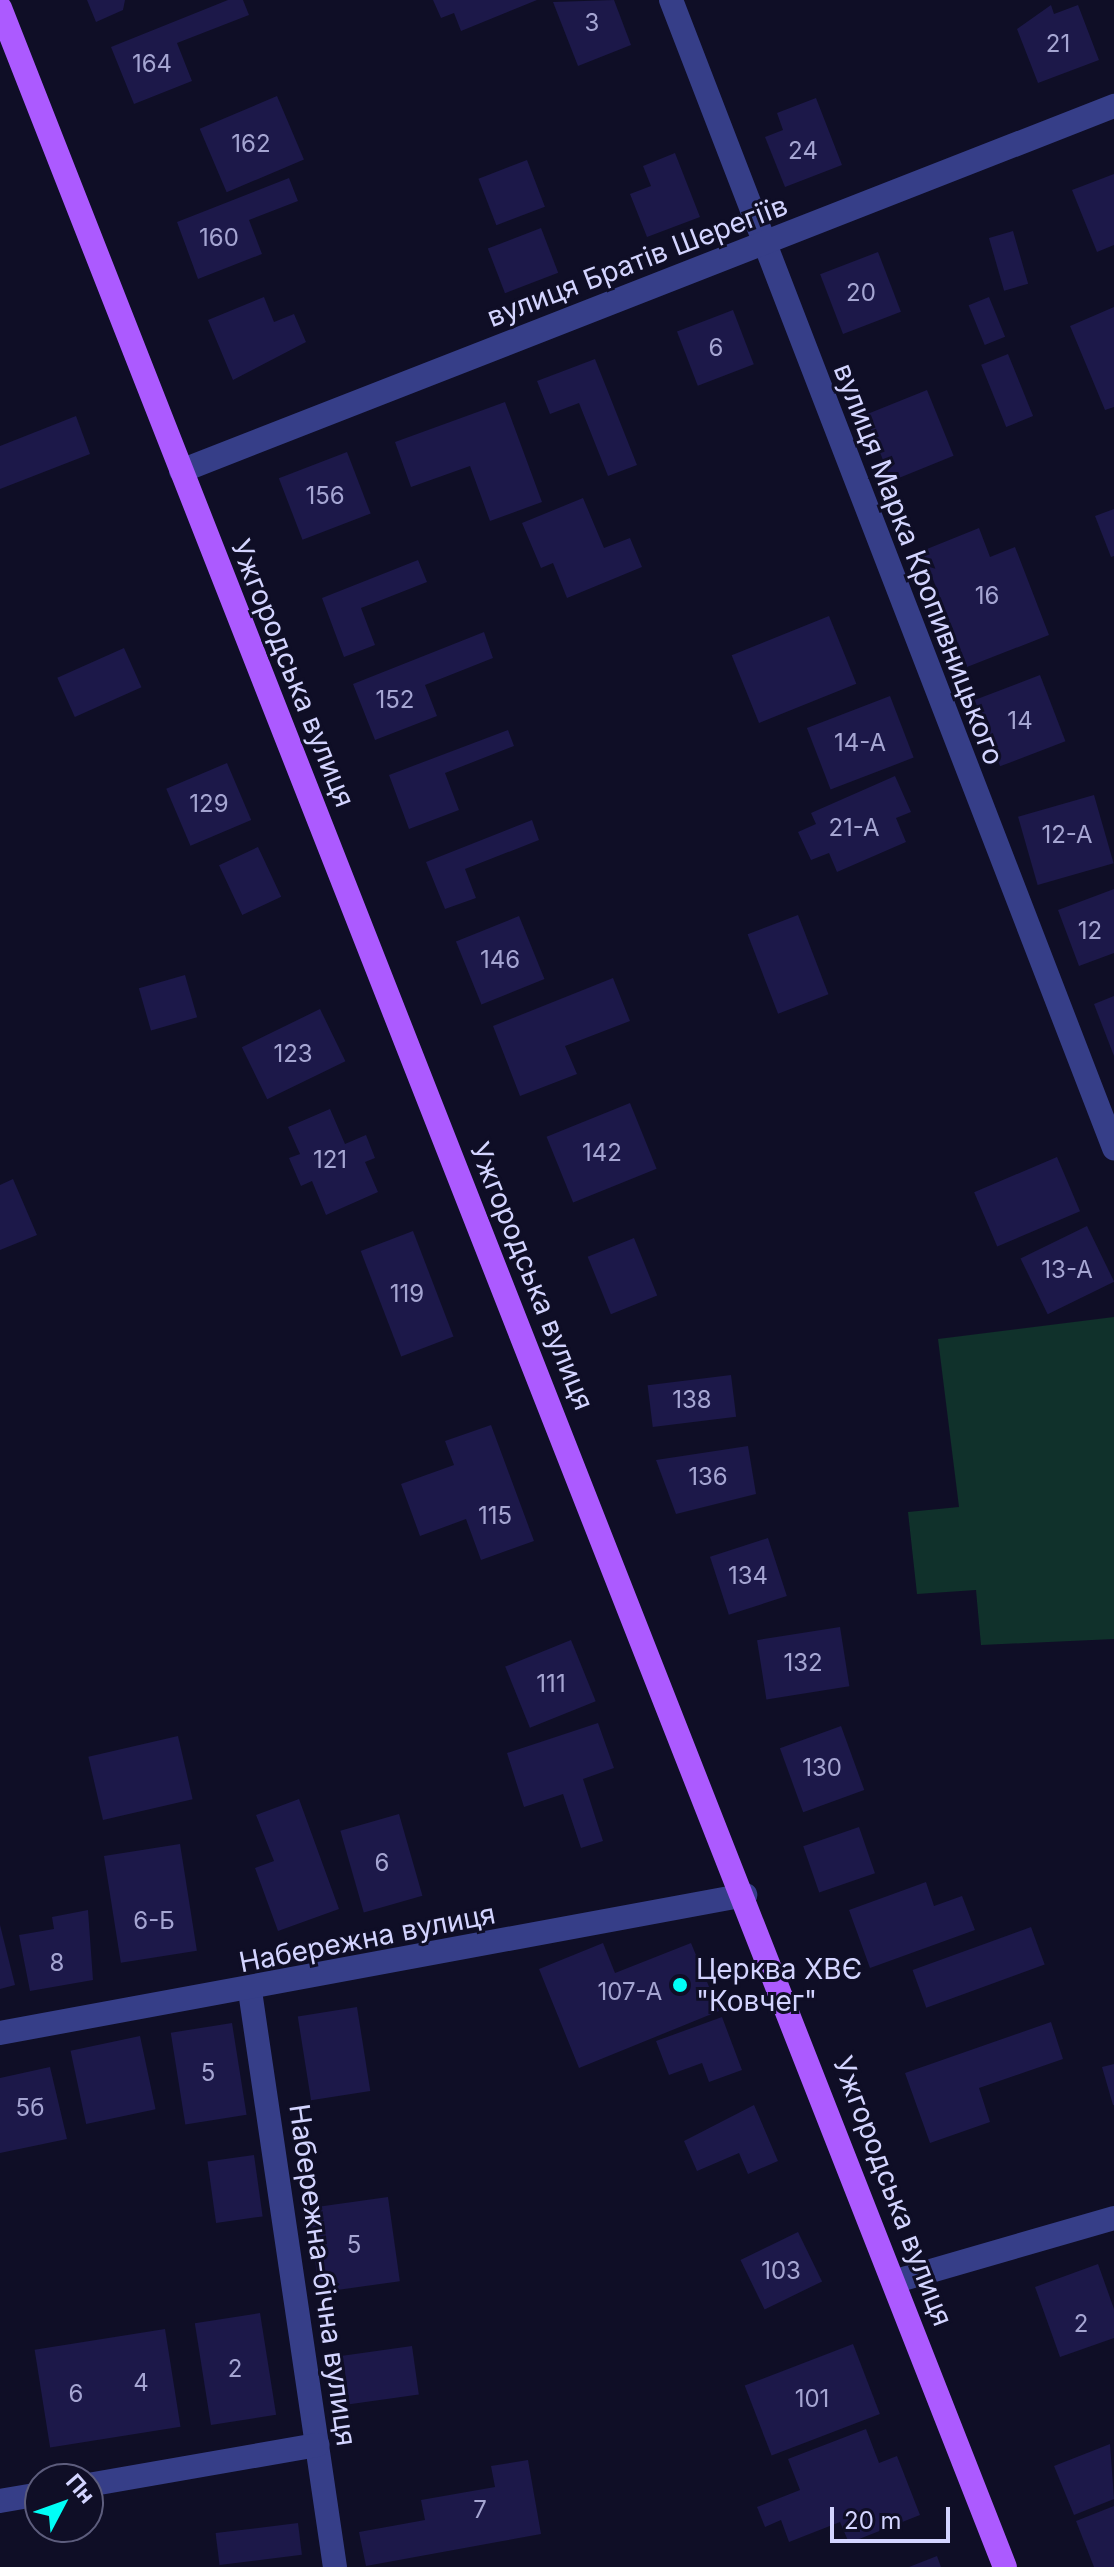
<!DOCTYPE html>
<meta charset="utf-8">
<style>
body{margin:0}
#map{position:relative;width:1114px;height:2567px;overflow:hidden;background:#0f0e26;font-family:Inter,sans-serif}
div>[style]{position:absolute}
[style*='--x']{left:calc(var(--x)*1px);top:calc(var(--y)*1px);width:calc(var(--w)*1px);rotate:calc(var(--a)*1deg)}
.green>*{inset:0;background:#10312b}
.building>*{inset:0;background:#1c1849;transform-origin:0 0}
.minor>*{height:24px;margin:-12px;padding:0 12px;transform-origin:12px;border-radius:12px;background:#363e88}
.major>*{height:24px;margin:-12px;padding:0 12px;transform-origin:12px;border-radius:12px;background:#ac5aff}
.dots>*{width:22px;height:22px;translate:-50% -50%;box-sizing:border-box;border:4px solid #0f0e26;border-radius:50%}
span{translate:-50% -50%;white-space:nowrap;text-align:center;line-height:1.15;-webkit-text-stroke:6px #0f0e26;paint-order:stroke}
.number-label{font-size:24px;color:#a5a5d2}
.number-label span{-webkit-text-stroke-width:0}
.street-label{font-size:28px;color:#d3d4ff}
.poi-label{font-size:28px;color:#d3d4ff}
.left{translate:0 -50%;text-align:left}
.north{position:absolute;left:24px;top:2463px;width:80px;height:80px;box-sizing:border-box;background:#0f0e26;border:2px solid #5d5d7d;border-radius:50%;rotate:49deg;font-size:22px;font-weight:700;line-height:32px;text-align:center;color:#d3d4ff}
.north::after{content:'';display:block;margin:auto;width:28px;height:36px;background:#00fef6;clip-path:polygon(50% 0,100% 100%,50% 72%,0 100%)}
.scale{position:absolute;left:830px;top:2507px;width:120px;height:36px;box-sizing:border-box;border:4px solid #d3d4ff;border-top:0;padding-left:10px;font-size:24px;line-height:28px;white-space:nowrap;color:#d3d4ff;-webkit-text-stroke:6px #0f0e26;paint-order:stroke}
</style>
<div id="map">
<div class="green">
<i style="clip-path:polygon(1114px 1317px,1114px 1639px,981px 1645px,976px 1590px,917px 1594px,908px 1512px,959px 1507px,938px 1339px)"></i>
</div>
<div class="building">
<i style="clip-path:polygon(87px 0,125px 0,123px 10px,96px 22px)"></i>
<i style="clip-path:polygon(228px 0,243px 0,249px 15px,177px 43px,192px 81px,134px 104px,111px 47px)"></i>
<i style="clip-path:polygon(433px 0,537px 0,461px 31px,454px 13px,441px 18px)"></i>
<i style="clip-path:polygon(614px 0,631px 45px,578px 66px,553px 2px)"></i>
<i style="clip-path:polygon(1051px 5px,1054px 14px,1078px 5px,1099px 60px,1038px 83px,1017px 29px)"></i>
<i style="left:277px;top:96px;width:69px;height:84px;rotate:67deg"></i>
<i style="clip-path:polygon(816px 98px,842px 165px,785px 187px,765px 137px,783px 130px,777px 113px)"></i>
<i style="clip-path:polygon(675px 153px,700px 217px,647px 237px,630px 194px,651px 186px,643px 166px)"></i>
<i style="left:527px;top:160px;width:50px;height:52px;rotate:69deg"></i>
<i style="clip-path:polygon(1114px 174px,1114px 245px,1097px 252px,1072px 190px)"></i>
<i style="clip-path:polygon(289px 178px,298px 201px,249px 220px,262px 254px,198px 279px,177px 222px)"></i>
<i style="left:541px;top:228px;width:48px;height:57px;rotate:69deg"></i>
<i style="left:1013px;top:231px;width:55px;height:25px;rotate:74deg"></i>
<i style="left:878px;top:252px;width:64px;height:62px;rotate:69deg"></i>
<i style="clip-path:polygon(264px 297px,274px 322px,294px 314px,306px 342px,233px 380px,208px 320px)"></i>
<i style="left:989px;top:297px;width:43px;height:22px;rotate:68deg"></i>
<i style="clip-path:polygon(1114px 307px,1114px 407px,1105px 410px,1070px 326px)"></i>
<i style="left:733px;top:310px;width:58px;height:60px;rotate:69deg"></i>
<i style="left:1008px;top:354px;width:67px;height:29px;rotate:68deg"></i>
<i style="clip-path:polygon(595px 359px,637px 465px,608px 476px,579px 403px,550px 414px,537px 381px)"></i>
<i style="left:927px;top:390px;width:71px;height:67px;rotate:68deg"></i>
<i style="clip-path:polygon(505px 402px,542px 502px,490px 521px,470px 466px,411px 487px,395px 442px)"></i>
<i style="clip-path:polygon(76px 416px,90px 454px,0 489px,0 446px)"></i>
<i style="left:347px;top:452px;width:66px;height:73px;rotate:69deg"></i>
<i style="clip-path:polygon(583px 498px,604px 548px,630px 538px,642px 567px,567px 598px,553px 563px,541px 568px,522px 523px)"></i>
<i style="clip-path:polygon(1114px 509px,1114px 556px,1111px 557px,1095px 516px)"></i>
<i style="clip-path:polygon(979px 528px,990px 557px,1015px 547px,1049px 635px,967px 667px,922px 551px)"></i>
<i style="clip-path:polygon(418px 560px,427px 582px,361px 608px,375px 645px,344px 657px,322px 598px)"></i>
<i style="left:829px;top:616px;width:73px;height:105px;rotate:68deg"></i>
<i style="clip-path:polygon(484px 632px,493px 658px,425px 685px,437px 716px,375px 740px,353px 684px)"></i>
<i style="left:124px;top:648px;width:43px;height:73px;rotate:66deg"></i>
<i style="left:1040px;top:675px;width:71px;height:70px;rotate:69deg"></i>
<i style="left:890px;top:696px;width:66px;height:89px;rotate:69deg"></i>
<i style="clip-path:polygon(508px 730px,514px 746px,445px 773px,459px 810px,409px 829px,389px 775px)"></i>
<i style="left:227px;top:763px;width:62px;height:66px;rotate:67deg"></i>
<i style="clip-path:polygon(895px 776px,911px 812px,896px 818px,906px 842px,837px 872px,829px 853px,811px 860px,798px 832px,816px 824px,811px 813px)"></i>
<i style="left:1094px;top:795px;width:71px;height:79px;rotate:74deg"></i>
<i style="clip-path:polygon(532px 820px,539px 840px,465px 869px,476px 898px,445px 909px,426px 862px)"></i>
<i style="left:258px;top:847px;width:55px;height:43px;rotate:65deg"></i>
<i style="clip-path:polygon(1114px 889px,1114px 953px,1079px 966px,1058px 910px)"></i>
<i style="left:798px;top:915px;width:85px;height:54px;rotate:69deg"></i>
<i style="left:519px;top:916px;width:68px;height:68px;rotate:68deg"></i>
<i style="left:185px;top:975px;width:44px;height:48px;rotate:74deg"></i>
<i style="clip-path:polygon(613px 978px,630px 1021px,565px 1046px,577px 1074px,520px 1096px,493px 1026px)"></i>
<i style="clip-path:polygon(1114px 996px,1114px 1056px,1094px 1004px)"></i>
<i style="left:320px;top:1009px;width:58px;height:87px;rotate:64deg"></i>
<i style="left:630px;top:1103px;width:71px;height:90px;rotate:68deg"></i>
<i style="clip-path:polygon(330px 1109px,345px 1144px,366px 1135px,375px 1158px,365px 1162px,378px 1192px,326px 1215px,312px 1181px,301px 1186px,289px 1158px,300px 1154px,288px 1127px)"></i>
<i style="left:1057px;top:1157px;width:59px;height:90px;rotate:67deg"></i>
<i style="clip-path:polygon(13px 1179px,37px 1235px,0 1250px,0 1185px)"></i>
<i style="left:1087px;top:1226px;width:62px;height:74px;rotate:64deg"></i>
<i style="left:413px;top:1231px;width:113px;height:56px;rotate:69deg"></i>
<i style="left:634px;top:1238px;width:62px;height:50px;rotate:68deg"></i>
<i style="left:731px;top:1375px;width:42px;height:84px;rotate:83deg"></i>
<i style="clip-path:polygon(491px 1425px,534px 1541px,481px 1560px,466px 1519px,420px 1536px,401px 1484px,454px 1465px,445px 1441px)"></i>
<i style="clip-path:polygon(748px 1446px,756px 1494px,676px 1514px,656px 1460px)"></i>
<i style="left:768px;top:1538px;width:61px;height:61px;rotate:72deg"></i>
<i style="left:840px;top:1627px;width:60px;height:84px;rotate:81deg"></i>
<i style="left:571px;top:1640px;width:66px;height:71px;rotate:68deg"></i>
<i style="clip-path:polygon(598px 1723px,614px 1768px,583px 1779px,603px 1841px,581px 1848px,563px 1794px,524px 1807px,507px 1753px)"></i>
<i style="left:841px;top:1726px;width:68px;height:65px;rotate:70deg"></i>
<i style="left:178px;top:1736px;width:65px;height:92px;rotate:77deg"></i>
<i style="clip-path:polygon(299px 1799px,339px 1909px,278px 1931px,255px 1868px,274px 1861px,256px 1815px)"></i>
<i style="left:399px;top:1814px;width:85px;height:61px;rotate:74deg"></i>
<i style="left:859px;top:1827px;width:49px;height:59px;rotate:71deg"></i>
<i style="left:180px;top:1844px;width:108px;height:77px;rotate:81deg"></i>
<i style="clip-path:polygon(926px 1882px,934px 1906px,962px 1896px,975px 1930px,870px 1968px,849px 1910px)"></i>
<i style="clip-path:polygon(88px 1910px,93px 1980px,30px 1991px,19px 1935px,54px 1929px,52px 1917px)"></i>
<i style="clip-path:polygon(0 1925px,15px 1985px,0 1989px)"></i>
<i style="left:1031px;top:1927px;width:40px;height:126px;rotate:70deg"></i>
<i style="clip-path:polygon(603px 1943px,615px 1973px,691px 1943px,719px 2011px,579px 2068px,539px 1969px)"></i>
<i style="left:357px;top:2007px;width:85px;height:60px;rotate:81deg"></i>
<i style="clip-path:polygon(722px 2017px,742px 2070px,709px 2082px,702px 2063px,669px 2075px,656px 2041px)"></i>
<i style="clip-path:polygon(1051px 2022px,1063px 2059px,979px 2088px,990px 2122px,930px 2143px,905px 2073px)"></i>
<i style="left:232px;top:2023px;width:93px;height:62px;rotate:81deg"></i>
<i style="left:140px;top:2036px;width:75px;height:71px;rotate:78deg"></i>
<i style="clip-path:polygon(1114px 2064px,1114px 2105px,1113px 2105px,1102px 2067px)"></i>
<i style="clip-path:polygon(50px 2067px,67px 2139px,0 2153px,0 2078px)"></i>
<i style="clip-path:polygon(754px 2105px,778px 2161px,748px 2174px,739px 2153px,697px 2171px,684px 2141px)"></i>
<i style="left:254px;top:2155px;width:62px;height:47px;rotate:82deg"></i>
<i style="left:388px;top:2197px;width:85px;height:81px;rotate:82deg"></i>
<i style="left:798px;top:2232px;width:55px;height:64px;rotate:64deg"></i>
<i style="clip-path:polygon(1098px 2264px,1114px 2309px,1114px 2338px,1060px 2357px,1035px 2287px)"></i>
<i style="left:260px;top:2313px;width:103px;height:66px;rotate:81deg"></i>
<i style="left:165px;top:2329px;width:99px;height:132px;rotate:81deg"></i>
<i style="left:853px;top:2344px;width:75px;height:116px;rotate:69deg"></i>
<i style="left:412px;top:2346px;width:49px;height:70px;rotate:82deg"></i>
<i style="clip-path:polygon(866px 2429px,879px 2463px,897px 2456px,920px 2515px,849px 2543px,840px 2522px,789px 2542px,781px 2520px,765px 2527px,757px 2507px,800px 2490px,788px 2459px)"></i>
<i style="clip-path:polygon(1110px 2444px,1114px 2499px,1074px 2515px,1054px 2466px)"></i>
<i style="clip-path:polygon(528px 2460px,541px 2534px,366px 2566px,359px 2532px,425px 2520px,421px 2500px,495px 2487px,491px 2466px)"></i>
<i style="clip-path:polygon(1114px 2506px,1114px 2567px,1094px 2567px,1076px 2521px)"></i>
<i style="left:298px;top:2523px;width:32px;height:83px;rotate:83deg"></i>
<i style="clip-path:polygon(937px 2556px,941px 2567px,909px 2567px)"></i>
</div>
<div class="minor">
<i style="--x:671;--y:0;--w:1231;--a:68.9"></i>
<i style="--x:181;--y:471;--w:1002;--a:-21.37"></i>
<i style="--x:250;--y:1991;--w:582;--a:81.61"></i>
<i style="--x:0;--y:2033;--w:758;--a:-10.49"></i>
<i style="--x:896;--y:2281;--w:227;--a:-16.1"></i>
<i style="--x:88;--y:2485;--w:233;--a:-9.9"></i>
<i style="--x:0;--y:2501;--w:41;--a:-9.9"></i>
</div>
<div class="major">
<i style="--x:0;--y:8;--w:2749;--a:68.56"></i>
</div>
<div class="dots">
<i style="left:680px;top:1985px;background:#00fef6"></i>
</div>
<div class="number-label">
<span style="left:592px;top:23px">3</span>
<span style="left:1058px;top:44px">21</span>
<span style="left:152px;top:64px">164</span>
<span style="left:251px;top:144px">162</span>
<span style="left:803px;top:151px">24</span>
<span style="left:219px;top:238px">160</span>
<span style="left:861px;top:293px">20</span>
<span style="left:716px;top:348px">6</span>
<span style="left:325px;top:496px">156</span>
<span style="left:987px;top:596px">16</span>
<span style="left:395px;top:700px">152</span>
<span style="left:1020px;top:721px">14</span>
<span style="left:860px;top:743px">14-А</span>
<span style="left:209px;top:804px">129</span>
<span style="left:854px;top:828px">21-А</span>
<span style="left:1067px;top:835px">12-А</span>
<span style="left:1090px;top:931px">12</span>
<span style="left:500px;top:960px">146</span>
<span style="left:293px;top:1054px">123</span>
<span style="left:602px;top:1153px">142</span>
<span style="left:330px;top:1160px">121</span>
<span style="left:1067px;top:1270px">13-А</span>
<span style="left:407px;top:1294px">119</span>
<span style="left:692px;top:1400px">138</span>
<span style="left:708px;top:1477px">136</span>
<span style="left:495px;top:1516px">115</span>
<span style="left:748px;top:1576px">134</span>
<span style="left:803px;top:1663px">132</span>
<span style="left:551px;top:1684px">111</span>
<span style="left:822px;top:1768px">130</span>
<span style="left:382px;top:1863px">6</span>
<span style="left:154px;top:1921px">6-Б</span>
<span style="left:57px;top:1963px">8</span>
<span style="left:630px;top:1992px">107-А</span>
<span style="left:208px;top:2073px">5</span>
<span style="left:30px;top:2108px">5б</span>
<span style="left:354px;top:2245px">5</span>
<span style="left:781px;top:2271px">103</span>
<span style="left:1081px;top:2324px">2</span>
<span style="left:235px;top:2369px">2</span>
<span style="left:141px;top:2383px">4</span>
<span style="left:76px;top:2394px">6</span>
<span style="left:812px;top:2399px">101</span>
<span style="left:480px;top:2510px">7</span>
</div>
<div class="street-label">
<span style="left:637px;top:261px;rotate:-21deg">вулиця Братів Шерегіїв</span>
<span style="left:919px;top:564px;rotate:69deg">вулиця Марка Кропивницького</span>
<span style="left:293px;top:673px;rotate:68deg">Ужгородська вулиця</span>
<span style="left:532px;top:1276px;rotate:68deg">Ужгородська вулиця</span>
<span style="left:367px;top:1938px;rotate:-11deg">Набережна вулиця</span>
<span style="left:893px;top:2191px;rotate:69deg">Ужгородська вулиця</span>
<span style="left:323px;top:2275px;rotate:82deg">Набережна-бічна вулиця</span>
</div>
<div class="poi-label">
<span class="left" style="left:696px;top:1985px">Церква ХВЄ<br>"Ковчег"</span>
</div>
<div class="north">Пн</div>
<div class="scale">20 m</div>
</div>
